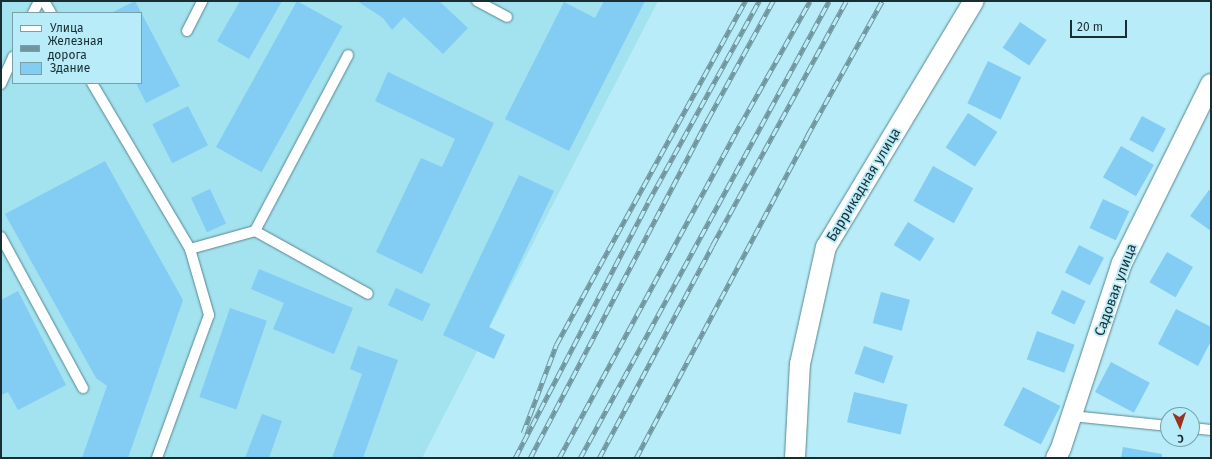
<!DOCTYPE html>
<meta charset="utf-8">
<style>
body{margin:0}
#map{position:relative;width:1212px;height:459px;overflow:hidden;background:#b8ecf8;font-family:"Fira Sans",sans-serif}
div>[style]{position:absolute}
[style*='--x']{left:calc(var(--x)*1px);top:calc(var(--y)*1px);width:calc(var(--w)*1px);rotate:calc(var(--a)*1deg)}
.built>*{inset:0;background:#a3e2ef}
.building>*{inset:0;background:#83ccf3;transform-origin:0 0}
.roads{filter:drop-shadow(0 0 1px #558791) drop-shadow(0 0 1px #558791)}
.lane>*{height:10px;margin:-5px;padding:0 5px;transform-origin:5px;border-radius:5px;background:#fff}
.street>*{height:20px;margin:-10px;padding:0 10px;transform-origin:10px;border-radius:10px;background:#fff}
.rail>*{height:4.5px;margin-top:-2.25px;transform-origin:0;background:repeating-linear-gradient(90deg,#b8ecf8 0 9px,#70959e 0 18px);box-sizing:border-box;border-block:1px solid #70959e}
span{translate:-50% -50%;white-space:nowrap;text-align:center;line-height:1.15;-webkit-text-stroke:3.5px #b8ecf8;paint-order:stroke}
.street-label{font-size:14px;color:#192e33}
.frame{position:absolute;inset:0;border:2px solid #192e33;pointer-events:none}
.legend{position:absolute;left:12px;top:12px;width:130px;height:72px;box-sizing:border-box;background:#b8ecf8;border:1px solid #78a0a9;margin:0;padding:5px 7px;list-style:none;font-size:12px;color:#192e33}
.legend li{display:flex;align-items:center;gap:8px;height:20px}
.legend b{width:20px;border:1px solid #78a0a9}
.north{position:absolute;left:1160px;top:407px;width:40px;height:40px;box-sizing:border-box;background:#b8ecf8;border:1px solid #78a0a9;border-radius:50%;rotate:177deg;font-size:11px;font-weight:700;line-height:16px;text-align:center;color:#192e33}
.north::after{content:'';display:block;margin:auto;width:14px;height:18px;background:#9c321f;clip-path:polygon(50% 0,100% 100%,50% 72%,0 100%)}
.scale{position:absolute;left:1070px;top:20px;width:57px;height:18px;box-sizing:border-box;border:2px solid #192e33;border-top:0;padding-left:5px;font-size:12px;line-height:14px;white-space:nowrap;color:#192e33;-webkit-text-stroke:3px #b8ecf8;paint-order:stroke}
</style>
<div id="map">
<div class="built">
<i style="clip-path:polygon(evenodd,1px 1px,658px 1px,422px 458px,1px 458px,1px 1px,13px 13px,141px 13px,141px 83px,13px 83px,13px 13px)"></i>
</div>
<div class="building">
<i style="clip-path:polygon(135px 1px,180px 86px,146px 103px,136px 83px,141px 83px,141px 13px,111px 13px)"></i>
<i style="clip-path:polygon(240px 1px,282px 1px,249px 59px,217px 41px)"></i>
<i style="left:297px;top:1px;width:52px;height:167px;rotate:29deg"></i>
<i style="clip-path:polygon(357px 1px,439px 1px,468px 28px,443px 54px,404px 17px,392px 30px,383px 18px)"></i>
<i style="clip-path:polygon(604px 1px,645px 1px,569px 151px,505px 119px,564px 2px,595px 18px)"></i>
<i style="left:1020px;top:22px;width:32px;height:31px;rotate:34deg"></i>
<i style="left:988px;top:61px;width:37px;height:47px;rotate:26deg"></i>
<i style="clip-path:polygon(388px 72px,494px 123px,422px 274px,376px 252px,421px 158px,442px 167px,455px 139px,375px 101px)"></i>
<i style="left:188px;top:106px;width:44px;height:40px;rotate:63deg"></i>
<i style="left:968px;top:113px;width:35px;height:41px;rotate:33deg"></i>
<i style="left:1142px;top:116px;width:27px;height:27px;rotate:28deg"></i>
<i style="left:1121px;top:146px;width:38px;height:36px;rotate:30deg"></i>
<i style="clip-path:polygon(105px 161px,183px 300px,128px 458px,82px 458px,107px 386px,96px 378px,5px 214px)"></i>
<i style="left:933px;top:166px;width:46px;height:40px;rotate:29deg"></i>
<i style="clip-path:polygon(519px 175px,554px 191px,489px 327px,505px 335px,494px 359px,443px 335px)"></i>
<i style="left:210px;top:189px;width:38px;height:21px;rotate:65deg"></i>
<i style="clip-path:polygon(1209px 190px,1211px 191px,1211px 231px,1190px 216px)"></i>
<i style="left:1103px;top:199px;width:29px;height:32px;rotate:25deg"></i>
<i style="left:908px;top:222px;width:31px;height:27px;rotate:32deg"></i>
<i style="left:1079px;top:245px;width:28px;height:31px;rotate:27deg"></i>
<i style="left:1167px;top:252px;width:30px;height:35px;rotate:30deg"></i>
<i style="clip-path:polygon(259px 269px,353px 308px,334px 354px,273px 329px,284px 303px,251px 289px)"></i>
<i style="left:396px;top:288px;width:38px;height:19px;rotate:25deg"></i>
<i style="left:1062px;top:290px;width:26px;height:26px;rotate:25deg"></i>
<i style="clip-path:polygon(18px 291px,66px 385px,18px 410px,8px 392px,1px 395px,1px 300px)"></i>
<i style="left:881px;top:292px;width:30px;height:32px;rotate:15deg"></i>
<i style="left:230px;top:308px;width:39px;height:94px;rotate:19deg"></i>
<i style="clip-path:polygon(1176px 309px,1211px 327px,1211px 341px,1198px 366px,1158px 344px)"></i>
<i style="left:1037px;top:331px;width:40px;height:30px;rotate:20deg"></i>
<i style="clip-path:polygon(358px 346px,398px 360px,363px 458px,332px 458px,362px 374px,350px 369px)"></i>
<i style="left:864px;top:346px;width:31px;height:29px;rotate:19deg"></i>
<i style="left:1111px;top:362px;width:44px;height:34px;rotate:28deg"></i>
<i style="left:1023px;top:387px;width:42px;height:43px;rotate:27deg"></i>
<i style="left:854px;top:392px;width:55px;height:31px;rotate:13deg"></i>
<i style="clip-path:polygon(262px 414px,282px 421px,269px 458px,245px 458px)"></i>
<i style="clip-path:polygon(1123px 447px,1162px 454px,1162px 458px,1121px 458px)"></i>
</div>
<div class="roads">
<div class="lane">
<i style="--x:44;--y:1;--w:14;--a:60"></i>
<i style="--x:477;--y:1;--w:34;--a:28"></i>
<i style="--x:33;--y:13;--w:13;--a:-63"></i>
<i style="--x:187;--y:31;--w:34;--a:-63"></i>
<i style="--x:92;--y:83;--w:193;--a:59.4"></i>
<i style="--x:190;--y:249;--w:69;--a:73.9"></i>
<i style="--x:209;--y:315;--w:152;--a:110"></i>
<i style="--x:1;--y:84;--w:30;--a:-66"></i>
<i style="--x:255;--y:231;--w:199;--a:-62.1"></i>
<i style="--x:1;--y:237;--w:172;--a:61.5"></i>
<i style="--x:190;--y:249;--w:67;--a:-15.5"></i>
<i style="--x:255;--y:231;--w:129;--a:29.1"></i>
<i style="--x:1072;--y:416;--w:97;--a:5.9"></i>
<i style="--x:1192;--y:428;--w:19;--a:6"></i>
</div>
<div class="street">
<i style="--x:795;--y:458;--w:94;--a:-87"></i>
<i style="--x:800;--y:364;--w:120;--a:-77.5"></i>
<i style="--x:826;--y:247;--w:287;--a:-59"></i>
<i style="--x:1056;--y:458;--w:11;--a:-63"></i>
<i style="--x:1061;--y:448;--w:195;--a:-71.8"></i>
<i style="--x:1122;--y:263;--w:200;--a:-63.6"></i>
</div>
</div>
<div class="rail">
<i style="--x:523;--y:433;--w:94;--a:-69.4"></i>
<i style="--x:556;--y:345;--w:393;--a:-61.2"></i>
<i style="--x:515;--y:458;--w:288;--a:-62.5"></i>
<i style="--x:648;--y:202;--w:230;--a:-61.1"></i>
<i style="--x:530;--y:458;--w:383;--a:-62.3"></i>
<i style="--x:708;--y:119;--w:135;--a:-61.2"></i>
<i style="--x:559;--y:458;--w:379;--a:-61.5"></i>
<i style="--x:740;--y:125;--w:142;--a:-60.6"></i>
<i style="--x:580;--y:458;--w:520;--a:-61.42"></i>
<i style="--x:599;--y:458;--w:240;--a:-61.9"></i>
<i style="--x:712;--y:246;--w:279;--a:-61.3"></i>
<i style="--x:636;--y:458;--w:365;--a:-62"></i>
<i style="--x:807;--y:136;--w:154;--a:-60.9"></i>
</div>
<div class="street-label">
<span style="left:864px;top:185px;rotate:-59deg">Баррикадная улица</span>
<span style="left:1116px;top:290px;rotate:-70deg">Садовая улица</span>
</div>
<div class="frame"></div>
<ul class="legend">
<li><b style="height:5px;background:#fff"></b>Улица</li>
<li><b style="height:5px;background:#70959e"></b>Железная дорога</li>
<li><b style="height:11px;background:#83ccf3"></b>Здание</li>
</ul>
<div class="north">С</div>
<div class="scale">20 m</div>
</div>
